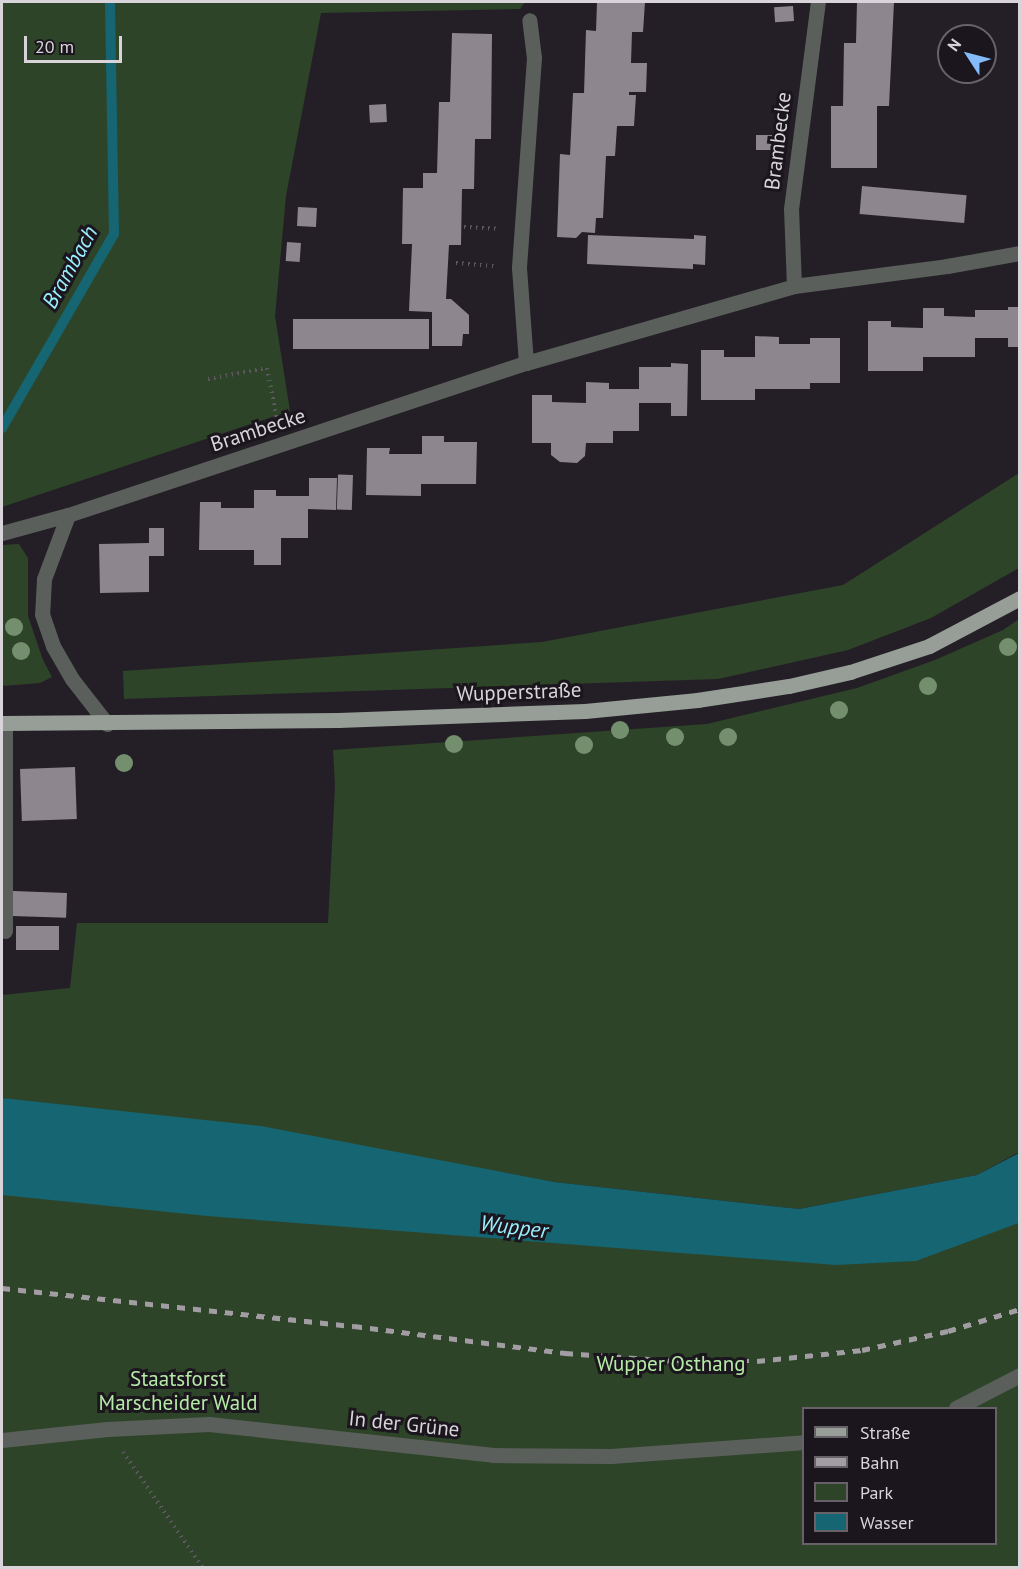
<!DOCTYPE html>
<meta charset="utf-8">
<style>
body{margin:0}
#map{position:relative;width:1021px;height:1569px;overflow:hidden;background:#241f26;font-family:"PT Sans",sans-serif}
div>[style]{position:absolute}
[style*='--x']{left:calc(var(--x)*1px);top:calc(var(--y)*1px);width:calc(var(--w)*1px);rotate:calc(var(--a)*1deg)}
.green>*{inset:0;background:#2e4428}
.water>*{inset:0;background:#156572}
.stream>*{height:10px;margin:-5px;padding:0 5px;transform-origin:5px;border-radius:5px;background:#156572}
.building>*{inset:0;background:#8d868f;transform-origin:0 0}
.path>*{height:4px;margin-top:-2px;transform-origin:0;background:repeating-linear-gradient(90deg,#5e5960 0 1.5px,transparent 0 6px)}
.minor>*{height:15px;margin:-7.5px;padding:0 7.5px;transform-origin:7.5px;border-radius:7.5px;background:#5b5f5c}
.major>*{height:15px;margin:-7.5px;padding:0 7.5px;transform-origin:7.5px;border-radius:7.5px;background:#969e97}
.rail>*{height:4.5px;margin-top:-2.25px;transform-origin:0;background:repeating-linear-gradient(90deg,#a19da3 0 8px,transparent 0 16px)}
.trees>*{width:18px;height:18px;margin:-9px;border-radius:50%;background:#748f6d}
span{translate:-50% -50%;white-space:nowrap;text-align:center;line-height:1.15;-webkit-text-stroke:6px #1b161d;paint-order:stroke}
.street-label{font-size:21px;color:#d8d4d9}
.park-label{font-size:21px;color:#b5eaa7}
.water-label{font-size:22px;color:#9beefe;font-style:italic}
.frame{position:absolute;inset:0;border:3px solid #d8d4d9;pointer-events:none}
.legend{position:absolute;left:802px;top:1407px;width:195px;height:138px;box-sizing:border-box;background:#1b161d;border:2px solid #676268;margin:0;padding:8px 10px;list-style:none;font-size:18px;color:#d8d4d9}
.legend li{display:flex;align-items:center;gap:12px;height:30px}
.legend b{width:30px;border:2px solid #676268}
.north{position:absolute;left:937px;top:24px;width:60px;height:60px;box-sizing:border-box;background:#1b161d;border:2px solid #676268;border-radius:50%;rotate:306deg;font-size:16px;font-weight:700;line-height:24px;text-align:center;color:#d8d4d9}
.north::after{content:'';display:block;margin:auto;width:21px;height:27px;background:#86bbfb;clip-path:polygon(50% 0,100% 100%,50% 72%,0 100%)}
.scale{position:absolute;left:24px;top:36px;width:98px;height:27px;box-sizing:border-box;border:3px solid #d8d4d9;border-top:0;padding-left:8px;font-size:18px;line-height:21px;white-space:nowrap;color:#d8d4d9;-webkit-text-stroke:4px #1b161d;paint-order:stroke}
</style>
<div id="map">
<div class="green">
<i style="clip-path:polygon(2px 2px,525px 2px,520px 9px,321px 13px,286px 196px,275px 316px,290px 411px,2px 507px)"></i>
<i style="clip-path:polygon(1019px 473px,1019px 568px,931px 618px,848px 650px,718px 679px,124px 699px,123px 671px,542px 642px,843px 585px)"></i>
<i style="clip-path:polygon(19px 544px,28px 558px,28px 616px,43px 660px,52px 677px,40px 683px,2px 686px,2px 545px)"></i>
<i style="clip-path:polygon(1019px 619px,1019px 1152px,977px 1175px,799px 1209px,554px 1182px,2px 1098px,2px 995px,70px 988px,77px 923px,328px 923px,335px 786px,333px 750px,707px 724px,857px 688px,935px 660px,1003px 630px)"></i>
<i style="clip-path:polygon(evenodd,2px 1135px,763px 1231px,1019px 1185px,1019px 1567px,2px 1568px,2px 1135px,804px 1408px,996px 1408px,996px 1544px,804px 1544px,804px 1408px)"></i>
</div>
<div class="water">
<i style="clip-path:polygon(2px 1098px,261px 1126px,554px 1182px,799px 1209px,977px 1175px,1019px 1153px,1019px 1223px,916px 1261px,836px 1265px,207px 1216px,2px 1195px)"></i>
</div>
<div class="stream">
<i style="--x:2;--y:428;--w:224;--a:-60"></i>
<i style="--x:114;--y:234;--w:232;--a:-91"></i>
</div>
<div class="building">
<i style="clip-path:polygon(597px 2px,645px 2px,643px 32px,632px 32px,631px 63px,647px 63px,646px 92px,629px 92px,629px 95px,636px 95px,634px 126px,617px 126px,615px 156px,606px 156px,603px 218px,596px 218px,595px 233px,582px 232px,576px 238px,557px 237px,560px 154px,570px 155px,573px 93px,584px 93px,586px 30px,596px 31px)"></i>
<i style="clip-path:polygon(857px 2px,894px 2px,889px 106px,877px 106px,877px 168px,831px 168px,831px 106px,843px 106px,844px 43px,856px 43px)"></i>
<i style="left:793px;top:6px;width:15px;height:19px;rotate:86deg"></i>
<i style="clip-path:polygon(452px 33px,492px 34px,491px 139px,475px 139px,474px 189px,462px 189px,461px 245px,449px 245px,446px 299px,451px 299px,469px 315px,469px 334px,463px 334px,462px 346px,432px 346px,432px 312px,409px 311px,412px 244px,402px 244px,403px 188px,423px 188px,423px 173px,437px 173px,439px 102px,450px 102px)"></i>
<i style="left:386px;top:104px;width:18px;height:17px;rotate:87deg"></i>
<i style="left:756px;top:135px;width:18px;height:15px"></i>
<i style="left:862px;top:186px;width:105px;height:28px;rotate:5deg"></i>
<i style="left:298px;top:207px;width:19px;height:19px;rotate:3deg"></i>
<i style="clip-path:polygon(588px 235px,694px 239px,694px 235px,706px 236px,705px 265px,693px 264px,693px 269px,587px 264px)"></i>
<i style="left:287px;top:242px;width:14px;height:19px;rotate:4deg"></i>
<i style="clip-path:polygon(1008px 307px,1020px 307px,1020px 347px,1008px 347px,1008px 338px,975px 338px,975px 357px,923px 357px,923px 371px,868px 371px,868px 321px,891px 321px,891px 327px,923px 328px,923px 308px,944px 308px,944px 316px,975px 317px,975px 310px,1008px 310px)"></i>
<i style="left:429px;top:319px;width:30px;height:136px;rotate:90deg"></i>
<i style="clip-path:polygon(755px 336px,779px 337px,779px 344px,810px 344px,810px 338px,840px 338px,840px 383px,810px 383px,810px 389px,755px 389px,755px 400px,701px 400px,701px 350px,724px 350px,724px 357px,755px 357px)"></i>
<i style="clip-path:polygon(671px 363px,688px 364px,687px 416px,671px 416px,671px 403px,639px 403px,639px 431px,613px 431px,613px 443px,586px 443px,585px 456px,577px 463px,560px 462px,551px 455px,551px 443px,532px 443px,532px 395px,552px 395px,552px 402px,586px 403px,586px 382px,609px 383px,609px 389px,639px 389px,639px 367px,671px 367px)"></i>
<i style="clip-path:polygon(422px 436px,444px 436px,444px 442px,477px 442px,476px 484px,421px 484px,421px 496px,366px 495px,367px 448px,390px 448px,389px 454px,422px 454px)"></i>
<i style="left:353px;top:475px;width:35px;height:15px;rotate:92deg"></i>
<i style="clip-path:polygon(309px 478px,337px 478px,336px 510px,308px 509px,308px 538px,281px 538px,281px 565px,254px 565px,254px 550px,199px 550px,200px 502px,221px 502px,221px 508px,254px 508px,254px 490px,276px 490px,276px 496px,309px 496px)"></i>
<i style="clip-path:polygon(149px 528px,164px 528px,164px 556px,149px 556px,149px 592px,100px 593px,99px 544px,149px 543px)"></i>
<i style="left:75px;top:767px;width:52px;height:55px;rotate:88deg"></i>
<i style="left:13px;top:891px;width:54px;height:25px;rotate:2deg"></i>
<i style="left:16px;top:926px;width:43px;height:24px"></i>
</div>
<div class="path">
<i style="--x:464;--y:227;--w:36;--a:3"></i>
<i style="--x:456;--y:263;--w:38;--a:5"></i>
<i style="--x:208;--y:379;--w:60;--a:-10.6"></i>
<i style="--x:267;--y:368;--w:53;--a:79.1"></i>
<i style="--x:123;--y:1452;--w:141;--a:55.4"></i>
</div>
<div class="minor">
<i style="--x:794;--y:286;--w:77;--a:-92.2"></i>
<i style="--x:791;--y:209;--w:209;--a:-82.6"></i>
<i style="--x:526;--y:363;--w:96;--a:-94.2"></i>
<i style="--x:519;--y:267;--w:210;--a:-85.9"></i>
<i style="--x:534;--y:58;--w:38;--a:-97"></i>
<i style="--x:68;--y:515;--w:68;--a:110.6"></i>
<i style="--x:44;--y:579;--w:35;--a:93"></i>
<i style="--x:42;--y:614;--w:34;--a:71"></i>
<i style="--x:53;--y:646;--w:38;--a:60"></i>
<i style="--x:72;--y:679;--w:57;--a:52.1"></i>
<i style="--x:2;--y:533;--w:68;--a:-15.3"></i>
<i style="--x:68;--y:515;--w:483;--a:-18.4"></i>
<i style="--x:526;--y:363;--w:279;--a:-16"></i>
<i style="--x:794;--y:286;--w:154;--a:-7.4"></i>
<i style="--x:947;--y:266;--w:74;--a:-10.1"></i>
<i style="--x:5;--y:724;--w:207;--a:90"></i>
<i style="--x:956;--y:1408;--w:72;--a:-27.3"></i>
<i style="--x:2;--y:1440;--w:106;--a:-6"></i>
<i style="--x:107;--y:1429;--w:102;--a:-2.8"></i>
<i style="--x:209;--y:1424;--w:286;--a:6.2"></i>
<i style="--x:493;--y:1455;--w:118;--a:0.5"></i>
<i style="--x:611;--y:1456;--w:194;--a:-4.1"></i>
</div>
<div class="major">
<i style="--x:2;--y:723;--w:336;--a:-0.5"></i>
<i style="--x:338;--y:720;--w:247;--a:-2.1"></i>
<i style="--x:585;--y:711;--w:113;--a:-5.6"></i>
<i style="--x:697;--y:700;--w:93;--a:-8.7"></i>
<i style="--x:789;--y:686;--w:63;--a:-12.9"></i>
<i style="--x:850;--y:672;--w:83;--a:-18.2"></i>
<i style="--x:929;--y:646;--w:103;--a:-27.8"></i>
</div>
<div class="rail">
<i style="--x:2;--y:1288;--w:354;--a:6.2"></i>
<i style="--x:354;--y:1326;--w:213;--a:7.3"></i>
<i style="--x:565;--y:1353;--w:112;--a:4.1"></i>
<i style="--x:677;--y:1361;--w:80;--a:0"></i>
<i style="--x:757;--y:1361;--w:106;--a:-6"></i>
<i style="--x:862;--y:1350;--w:88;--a:-12.5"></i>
<i style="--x:948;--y:1331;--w:75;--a:-17"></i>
</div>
<div class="trees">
<i style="left:14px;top:627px"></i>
<i style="left:1008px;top:647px"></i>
<i style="left:21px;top:651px"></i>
<i style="left:928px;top:686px"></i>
<i style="left:839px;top:710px"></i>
<i style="left:620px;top:730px"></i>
<i style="left:675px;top:737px"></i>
<i style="left:728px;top:737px"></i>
<i style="left:454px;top:744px"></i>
<i style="left:584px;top:745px"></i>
<i style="left:124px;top:763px"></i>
</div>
<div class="street-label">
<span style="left:778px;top:141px;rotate:-83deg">Brambecke</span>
<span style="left:258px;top:430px;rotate:-18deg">Brambecke</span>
<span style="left:519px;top:692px;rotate:-2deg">Wupperstraße</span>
<span style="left:404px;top:1424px;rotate:6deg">In der Grüne</span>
</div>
<div class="park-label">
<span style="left:671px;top:1364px">Wupper Osthang</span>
<span style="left:178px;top:1391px">Staatsforst<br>Marscheider Wald</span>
</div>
<div class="water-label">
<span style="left:70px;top:267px;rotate:-61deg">Brambach</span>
<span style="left:514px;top:1227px;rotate:7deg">Wupper</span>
</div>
<div class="frame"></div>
<ul class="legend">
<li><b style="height:8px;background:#969e97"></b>Straße</li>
<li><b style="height:8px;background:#a19da3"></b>Bahn</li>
<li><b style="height:16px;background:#2e4428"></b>Park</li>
<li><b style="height:16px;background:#156572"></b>Wasser</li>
</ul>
<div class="north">N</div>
<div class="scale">20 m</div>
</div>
